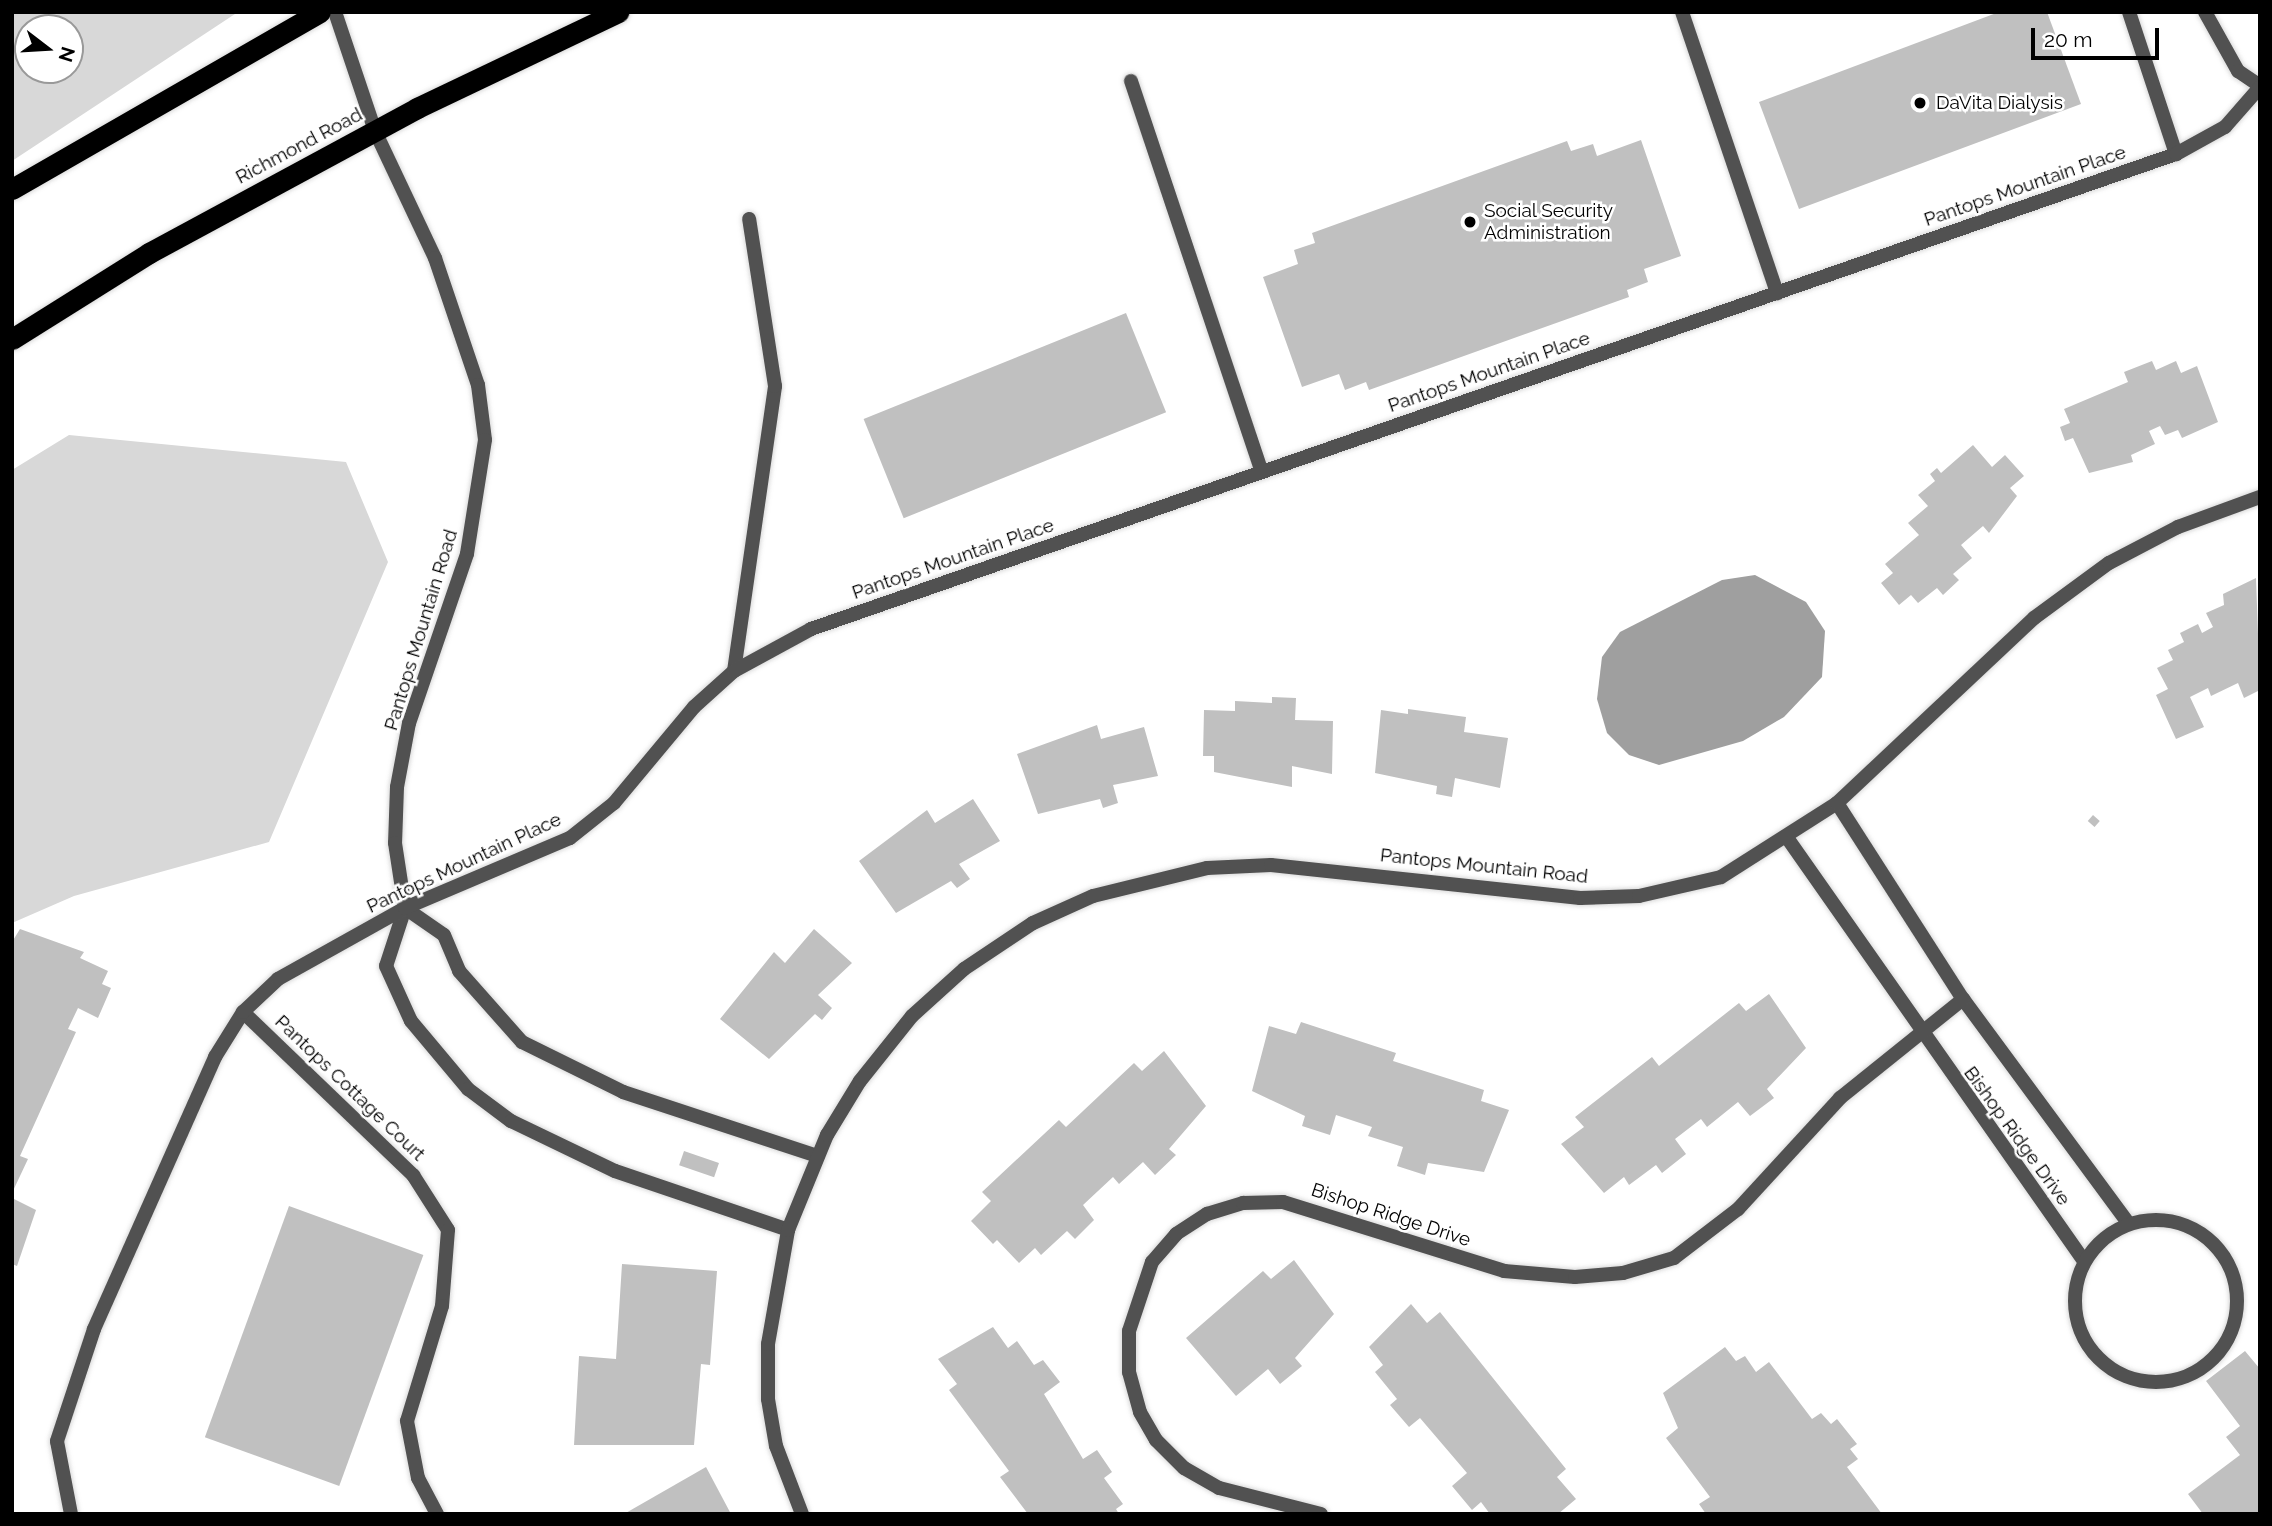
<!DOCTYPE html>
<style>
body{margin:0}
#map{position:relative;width:2272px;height:1526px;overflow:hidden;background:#fff;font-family:Raleway,sans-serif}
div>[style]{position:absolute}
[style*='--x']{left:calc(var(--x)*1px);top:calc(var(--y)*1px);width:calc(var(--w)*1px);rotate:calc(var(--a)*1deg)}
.green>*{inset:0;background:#d8d8d8}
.water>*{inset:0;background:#9f9f9f}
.building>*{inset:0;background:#c0c0c0;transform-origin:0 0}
.roads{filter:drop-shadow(0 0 2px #dbdbdb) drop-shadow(0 0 2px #dbdbdb)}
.lane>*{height:14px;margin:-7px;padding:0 7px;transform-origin:7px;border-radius:7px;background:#515151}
.street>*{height:14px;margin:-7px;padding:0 7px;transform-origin:7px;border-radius:7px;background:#515151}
.street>.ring{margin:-7px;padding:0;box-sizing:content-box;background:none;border:14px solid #515151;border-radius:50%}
.highway>*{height:21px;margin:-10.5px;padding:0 10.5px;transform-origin:10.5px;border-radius:10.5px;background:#000}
.dots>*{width:19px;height:19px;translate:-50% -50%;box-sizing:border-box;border:4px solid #fff;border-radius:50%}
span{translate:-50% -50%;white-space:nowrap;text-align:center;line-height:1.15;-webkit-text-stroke:5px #fff;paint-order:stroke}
.poi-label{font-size:19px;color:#000}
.left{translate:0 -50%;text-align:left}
.street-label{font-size:19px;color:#000}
.frame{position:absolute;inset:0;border:14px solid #000;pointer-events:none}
.north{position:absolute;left:14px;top:14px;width:70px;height:70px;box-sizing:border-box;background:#fff;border:2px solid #999;border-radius:50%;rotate:107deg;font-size:19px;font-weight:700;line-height:28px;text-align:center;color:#000}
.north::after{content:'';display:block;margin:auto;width:24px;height:32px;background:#000;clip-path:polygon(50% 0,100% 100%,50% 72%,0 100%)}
.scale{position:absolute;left:2031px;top:28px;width:128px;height:32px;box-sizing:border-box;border:4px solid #000;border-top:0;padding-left:9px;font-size:21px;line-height:24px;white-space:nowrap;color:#000;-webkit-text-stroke:5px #fff;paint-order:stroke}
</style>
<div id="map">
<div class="green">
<i style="clip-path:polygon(evenodd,12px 12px,238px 12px,12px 161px,12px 12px,28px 28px,70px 28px,70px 70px,28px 70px,28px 28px)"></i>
<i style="clip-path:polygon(69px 435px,346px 462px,388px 562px,269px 842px,74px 896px,12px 923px,12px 470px)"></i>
</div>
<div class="water">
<i style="clip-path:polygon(1755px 575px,1806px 602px,1825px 631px,1822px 677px,1784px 717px,1743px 741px,1659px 765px,1629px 755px,1607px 733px,1597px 699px,1602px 657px,1620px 632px,1722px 580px)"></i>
</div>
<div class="building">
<i style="clip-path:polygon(1999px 12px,2047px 12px,2081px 104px,1799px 209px,1759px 102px)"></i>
<i style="clip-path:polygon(1641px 140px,1681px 256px,1644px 269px,1648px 282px,1627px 290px,1629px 297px,1369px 390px,1366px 382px,1345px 390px,1339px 374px,1302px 387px,1263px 277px,1298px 264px,1294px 250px,1315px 243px,1312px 233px,1567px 141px,1571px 151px,1593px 144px,1597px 156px)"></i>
<i style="left:1126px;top:313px;width:107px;height:283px;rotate:68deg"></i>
<i style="clip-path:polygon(2152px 361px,2156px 370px,2176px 361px,2181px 373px,2197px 366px,2218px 422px,2182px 438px,2178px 430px,2165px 435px,2160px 426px,2149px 431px,2155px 444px,2131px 455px,2133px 462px,2089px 473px,2073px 438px,2065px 441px,2060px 427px,2070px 423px,2064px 409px,2128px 382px,2124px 372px)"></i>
<i style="clip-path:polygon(1973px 445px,1992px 467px,2005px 455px,2024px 476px,2010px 488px,2017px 496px,1989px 533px,1983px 526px,1961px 545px,1972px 558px,1953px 574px,1959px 580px,1943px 595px,1937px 588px,1918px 603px,1911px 595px,1899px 605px,1881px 583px,1893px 573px,1885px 564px,1919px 535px,1908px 523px,1928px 506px,1918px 495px,1935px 481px,1930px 474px,1937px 468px,1941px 473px)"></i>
<i style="clip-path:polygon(2256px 578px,2260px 690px,2244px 698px,2238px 683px,2211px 696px,2208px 688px,2190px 697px,2204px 727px,2176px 739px,2156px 695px,2168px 689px,2157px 668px,2173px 660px,2168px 650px,2184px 642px,2180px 633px,2198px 624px,2202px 633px,2213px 627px,2206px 613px,2224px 605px,2223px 594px)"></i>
<i style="clip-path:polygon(1272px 697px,1296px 698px,1295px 720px,1333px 721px,1332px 774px,1292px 766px,1292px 787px,1214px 772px,1214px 756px,1203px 756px,1204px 710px,1235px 711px,1235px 701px,1272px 703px)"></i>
<i style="clip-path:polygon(1408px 709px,1466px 717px,1464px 732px,1508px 738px,1500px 788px,1455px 778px,1452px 797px,1436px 794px,1437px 786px,1375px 773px,1381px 710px,1408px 714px)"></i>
<i style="clip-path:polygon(1097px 725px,1101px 739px,1144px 727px,1158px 776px,1113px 785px,1118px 803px,1103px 808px,1100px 799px,1038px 814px,1017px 754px)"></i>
<i style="clip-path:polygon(973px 799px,1000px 841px,959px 864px,970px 879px,957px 888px,951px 881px,896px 913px,859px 861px,927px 810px,935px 823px)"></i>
<i style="left:2093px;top:815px;width:9px;height:8px;rotate:41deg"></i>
<i style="clip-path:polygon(20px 929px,84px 952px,80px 958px,108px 971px,102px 984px,111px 988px,98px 1018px,78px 1008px,68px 1029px,76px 1032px,20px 1156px,28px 1159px,12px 1193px,12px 942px)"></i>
<i style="clip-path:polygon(814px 929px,852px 963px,818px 995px,832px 1008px,822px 1020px,815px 1014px,769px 1059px,720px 1019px,774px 952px,785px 963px)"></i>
<i style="clip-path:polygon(1769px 994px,1806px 1048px,1767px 1089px,1774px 1098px,1750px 1116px,1738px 1102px,1707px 1127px,1701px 1119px,1675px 1139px,1686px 1154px,1662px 1173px,1656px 1165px,1629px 1185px,1624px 1177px,1604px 1193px,1561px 1144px,1584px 1127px,1575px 1117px,1652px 1057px,1659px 1066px,1739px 1003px,1746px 1011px)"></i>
<i style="clip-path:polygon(1301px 1022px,1396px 1053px,1393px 1061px,1484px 1090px,1481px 1101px,1509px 1110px,1484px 1172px,1428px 1163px,1425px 1175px,1397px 1166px,1403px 1147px,1368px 1136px,1372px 1127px,1336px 1115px,1330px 1135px,1302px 1126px,1305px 1116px,1252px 1091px,1269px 1026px,1296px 1034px)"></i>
<i style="clip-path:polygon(1164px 1051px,1206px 1106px,1169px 1149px,1176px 1155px,1155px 1175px,1143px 1162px,1119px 1184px,1113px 1177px,1083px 1205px,1094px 1220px,1075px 1239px,1067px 1231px,1041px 1255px,1035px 1248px,1019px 1263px,997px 1240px,993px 1244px,971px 1221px,991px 1201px,982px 1192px,1059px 1120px,1066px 1127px,1134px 1063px,1142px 1071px)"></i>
<i style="left:684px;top:1151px;width:37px;height:15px;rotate:19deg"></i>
<i style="clip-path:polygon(12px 1198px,36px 1210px,17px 1266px,12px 1264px)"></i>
<i style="left:289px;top:1206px;width:143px;height:246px;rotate:20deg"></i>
<i style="clip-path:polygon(1294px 1260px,1334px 1314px,1295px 1358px,1302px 1366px,1280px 1384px,1268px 1369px,1236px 1396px,1186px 1338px,1263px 1271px,1271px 1279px)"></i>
<i style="clip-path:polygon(622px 1264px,717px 1271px,710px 1365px,701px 1364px,694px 1445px,574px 1445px,579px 1356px,616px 1359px)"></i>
<i style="clip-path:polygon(1411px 1304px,1427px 1323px,1440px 1312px,1566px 1469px,1557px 1477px,1576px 1499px,1558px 1514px,1490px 1514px,1481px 1502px,1472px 1510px,1452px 1486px,1467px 1473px,1420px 1418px,1409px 1427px,1390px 1405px,1397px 1399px,1375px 1372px,1383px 1365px,1369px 1347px)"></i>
<i style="clip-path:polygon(993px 1327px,1008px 1348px,1017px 1341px,1034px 1365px,1043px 1360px,1060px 1382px,1044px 1394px,1083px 1459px,1097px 1450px,1112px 1472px,1104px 1478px,1123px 1504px,1116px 1509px,1119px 1514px,1028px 1514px,1000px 1477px,1009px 1471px,949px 1390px,957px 1384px,938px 1359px)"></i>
<i style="clip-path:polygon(1725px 1347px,1736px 1361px,1745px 1356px,1756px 1372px,1769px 1362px,1812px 1419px,1821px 1413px,1831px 1424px,1837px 1419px,1857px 1444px,1850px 1449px,1858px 1459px,1847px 1467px,1882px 1514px,1706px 1514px,1699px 1504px,1710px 1497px,1666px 1438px,1678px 1428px,1663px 1393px)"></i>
<i style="clip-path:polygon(2245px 1351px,2260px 1369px,2260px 1514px,2203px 1514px,2188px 1494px,2240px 1455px,2226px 1437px,2240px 1426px,2206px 1381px)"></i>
<i style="clip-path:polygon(706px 1467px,731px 1514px,624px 1514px)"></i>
</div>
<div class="roads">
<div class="lane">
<i style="--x:1682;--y:12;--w:297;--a:71.3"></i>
<i style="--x:2129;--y:12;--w:150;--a:71.7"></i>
<i style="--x:1131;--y:81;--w:412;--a:71.5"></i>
<i style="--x:734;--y:671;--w:288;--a:-81.8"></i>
<i style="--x:775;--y:386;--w:169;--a:-98.8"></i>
</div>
<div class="street">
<i style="--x:335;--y:12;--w:126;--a:71.4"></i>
<i style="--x:375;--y:131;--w:140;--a:64.7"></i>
<i style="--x:435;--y:258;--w:134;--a:71.3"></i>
<i style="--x:478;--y:385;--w:55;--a:82.7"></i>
<i style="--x:485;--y:440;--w:115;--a:99"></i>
<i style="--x:467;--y:554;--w:179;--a:108.9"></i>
<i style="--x:409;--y:723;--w:65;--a:100.6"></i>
<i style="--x:397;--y:787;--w:56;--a:92"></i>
<i style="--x:395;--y:843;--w:66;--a:81.3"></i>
<i style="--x:405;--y:908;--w:61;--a:108.1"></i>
<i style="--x:386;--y:966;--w:60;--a:65.6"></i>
<i style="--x:411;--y:1021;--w:89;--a:50"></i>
<i style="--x:468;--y:1089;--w:54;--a:36.7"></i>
<i style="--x:511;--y:1121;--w:115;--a:25.7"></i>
<i style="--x:615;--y:1171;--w:183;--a:18.8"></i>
<i style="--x:2205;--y:12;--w:68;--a:60.8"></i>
<i style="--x:2238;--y:71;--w:27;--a:34"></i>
<i style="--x:1837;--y:803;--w:233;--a:57.3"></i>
<i style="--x:1963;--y:999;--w:278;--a:53.6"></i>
<i style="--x:1788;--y:839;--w:515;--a:54.95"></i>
<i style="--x:405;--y:908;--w:47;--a:34.7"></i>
<i style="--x:444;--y:935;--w:39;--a:67"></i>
<i style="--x:459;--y:971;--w:95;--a:48.4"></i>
<i style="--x:522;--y:1042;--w:113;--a:26.3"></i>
<i style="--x:623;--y:1092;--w:205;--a:18.2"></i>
<i style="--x:243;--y:1012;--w:236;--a:43.8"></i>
<i style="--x:413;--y:1175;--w:65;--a:57.5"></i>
<i style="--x:448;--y:1230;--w:76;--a:94.5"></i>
<i style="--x:442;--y:1306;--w:120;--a:106.9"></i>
<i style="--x:407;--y:1421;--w:58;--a:79.1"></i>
<i style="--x:418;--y:1478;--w:41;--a:62.2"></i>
<i class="ring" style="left:2075px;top:1220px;width:148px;height:148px"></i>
<i style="--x:71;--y:1514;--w:74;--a:-100.9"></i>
<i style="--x:57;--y:1441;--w:118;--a:-71.7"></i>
<i style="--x:94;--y:1329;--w:298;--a:-66"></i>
<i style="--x:215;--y:1057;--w:53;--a:-58.1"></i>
<i style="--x:243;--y:1012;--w:48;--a:-43.3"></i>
<i style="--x:278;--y:979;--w:145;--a:-29.2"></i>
<i style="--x:405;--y:908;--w:179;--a:-23"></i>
<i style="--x:570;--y:838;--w:56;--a:-38.5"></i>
<i style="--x:614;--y:803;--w:125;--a:-50.2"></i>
<i style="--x:694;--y:707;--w:54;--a:-42"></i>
<i style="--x:734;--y:671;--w:88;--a:-28.6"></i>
<i style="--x:811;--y:629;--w:1445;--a:-19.19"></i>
<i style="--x:2176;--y:154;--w:56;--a:-28.9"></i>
<i style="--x:2225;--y:127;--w:53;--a:-48.8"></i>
<i style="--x:802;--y:1514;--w:73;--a:-110.9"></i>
<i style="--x:776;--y:1446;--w:48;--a:-99.7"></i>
<i style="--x:768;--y:1399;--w:55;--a:-90"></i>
<i style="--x:768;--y:1344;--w:116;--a:-80"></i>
<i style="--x:788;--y:1230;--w:103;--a:-67.7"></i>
<i style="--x:827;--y:1135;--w:63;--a:-58.6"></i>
<i style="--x:860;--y:1081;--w:83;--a:-51.3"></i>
<i style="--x:912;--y:1016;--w:70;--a:-42.1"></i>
<i style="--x:964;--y:969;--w:83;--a:-33.7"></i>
<i style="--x:1033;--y:923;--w:66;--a:-24.2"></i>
<i style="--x:1093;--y:896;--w:117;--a:-13.8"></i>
<i style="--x:1207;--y:868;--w:64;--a:-2.7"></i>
<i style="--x:1271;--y:865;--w:311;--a:6.1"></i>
<i style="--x:1580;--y:898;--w:59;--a:-1.9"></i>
<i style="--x:1639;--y:896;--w:84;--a:-13"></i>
<i style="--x:1721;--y:877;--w:138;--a:-32.5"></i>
<i style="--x:1837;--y:803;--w:270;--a:-43.2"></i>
<i style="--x:2034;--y:618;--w:93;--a:-36.3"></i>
<i style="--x:2109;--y:563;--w:78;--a:-27.6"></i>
<i style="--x:2178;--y:527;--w:87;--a:-20.1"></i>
<i style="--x:1321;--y:1514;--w:105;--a:-165.7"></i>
<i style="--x:1219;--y:1488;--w:40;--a:-150.3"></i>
<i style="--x:1184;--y:1468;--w:40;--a:-135"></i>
<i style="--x:1156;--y:1440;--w:32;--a:-120"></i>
<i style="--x:1140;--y:1412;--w:41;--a:-105.4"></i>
<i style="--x:1129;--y:1372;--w:41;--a:-90"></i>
<i style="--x:1129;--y:1331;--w:73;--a:-71.6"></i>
<i style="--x:1152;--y:1262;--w:37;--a:-49"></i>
<i style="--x:1176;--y:1234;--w:37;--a:-33"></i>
<i style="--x:1207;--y:1214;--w:38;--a:-17"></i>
<i style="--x:1243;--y:1203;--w:40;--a:-1.4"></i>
<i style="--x:1283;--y:1202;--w:232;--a:17.3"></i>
<i style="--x:1504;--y:1271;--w:71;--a:4.8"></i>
<i style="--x:1575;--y:1277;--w:48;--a:-4.8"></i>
<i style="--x:1623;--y:1273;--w:53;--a:-16.4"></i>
<i style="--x:1674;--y:1258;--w:81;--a:-37.4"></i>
<i style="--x:1738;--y:1209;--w:151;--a:-47.4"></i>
<i style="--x:1840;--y:1098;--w:158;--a:-38.8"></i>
</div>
<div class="highway">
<i style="--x:12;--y:189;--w:355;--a:-29.9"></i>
<i style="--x:12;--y:339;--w:162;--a:-32.1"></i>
<i style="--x:149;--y:253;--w:305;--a:-28.4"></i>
<i style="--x:417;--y:108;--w:223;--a:-25.5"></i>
</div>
</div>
<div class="dots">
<i style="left:1920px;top:103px;background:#000"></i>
<i style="left:1470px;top:222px;background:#000"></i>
</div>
<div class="poi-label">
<span class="left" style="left:1936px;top:103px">DaVita Dialysis</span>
<span class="left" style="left:1484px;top:222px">Social Security<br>Administration</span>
</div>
<div class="street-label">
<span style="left:299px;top:146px;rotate:-28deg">Richmond Road</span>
<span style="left:2025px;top:186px;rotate:-19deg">Pantops Mountain Place</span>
<span style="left:1489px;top:372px;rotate:-19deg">Pantops Mountain Place</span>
<span style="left:953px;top:559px;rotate:-19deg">Pantops Mountain Place</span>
<span style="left:421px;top:630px;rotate:-73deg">Pantops Mountain Road</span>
<span style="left:464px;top:863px;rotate:-25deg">Pantops Mountain Place</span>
<span style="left:1484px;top:866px;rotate:6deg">Pantops Mountain Road</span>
<span style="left:350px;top:1088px;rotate:44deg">Pantops Cottage Court</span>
<span style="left:2017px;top:1136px;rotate:54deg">Bishop Ridge Drive</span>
<span style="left:1391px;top:1215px;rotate:18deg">Bishop Ridge Drive</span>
</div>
<div class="frame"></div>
<div class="north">N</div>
<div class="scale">20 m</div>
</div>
